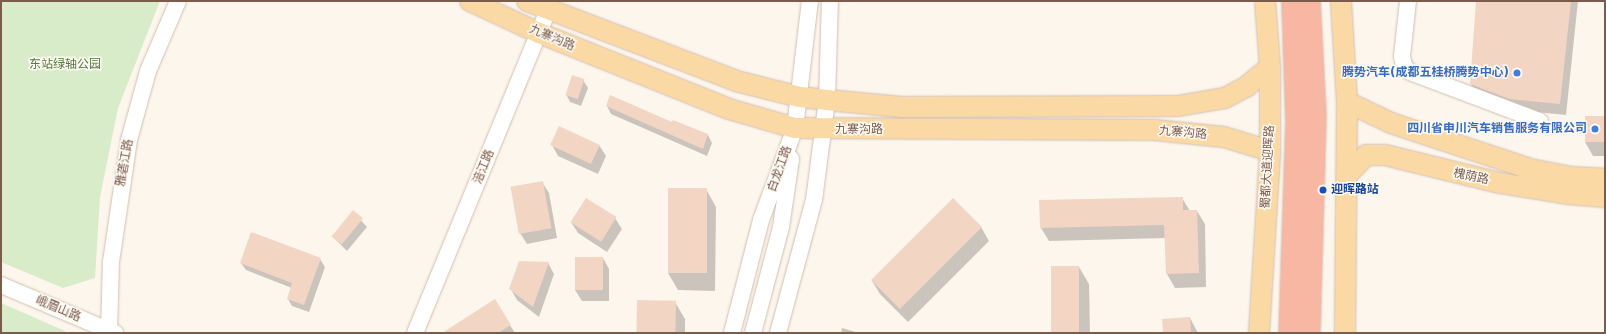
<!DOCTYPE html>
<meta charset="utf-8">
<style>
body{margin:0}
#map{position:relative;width:1606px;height:334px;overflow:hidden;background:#fdf6ec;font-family:"DejaVu Sans","Noto Sans SC",sans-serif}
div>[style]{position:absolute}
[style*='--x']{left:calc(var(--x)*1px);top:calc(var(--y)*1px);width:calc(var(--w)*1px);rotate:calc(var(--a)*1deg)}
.green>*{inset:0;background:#d8ecc9}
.shadow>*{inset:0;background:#0003}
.building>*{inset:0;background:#f3d5c3;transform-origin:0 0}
.roads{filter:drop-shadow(0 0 1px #d1beb0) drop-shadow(0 0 1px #d1beb0)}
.minor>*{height:16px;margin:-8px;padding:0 8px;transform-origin:8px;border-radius:8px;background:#fff}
.major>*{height:20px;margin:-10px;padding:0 10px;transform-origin:10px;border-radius:10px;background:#fbd9a5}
.highway>*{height:22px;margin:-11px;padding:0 11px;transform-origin:11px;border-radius:11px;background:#f7b7a3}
.dots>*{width:11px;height:11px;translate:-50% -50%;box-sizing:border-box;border:2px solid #fffaf3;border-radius:50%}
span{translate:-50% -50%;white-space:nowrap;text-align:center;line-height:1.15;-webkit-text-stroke:3px #fffaf3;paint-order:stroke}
.street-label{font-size:12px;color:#7a5c4d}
.park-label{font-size:12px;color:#537a41}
.shop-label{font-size:12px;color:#366cbe;font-weight:700}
.right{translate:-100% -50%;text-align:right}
.transit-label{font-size:12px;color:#164399;font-weight:700}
.left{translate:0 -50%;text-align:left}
.frame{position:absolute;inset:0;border:2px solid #7a5c4d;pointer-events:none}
</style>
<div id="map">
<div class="green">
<i style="clip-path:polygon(1px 1px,160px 1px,118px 108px,100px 197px,95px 278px,63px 288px,1px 262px)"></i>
<i style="clip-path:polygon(1px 303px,65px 331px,66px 333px,1px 333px)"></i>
</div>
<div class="shadow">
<i style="clip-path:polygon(1478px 1px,1578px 1px,1566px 115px,1516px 110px,1477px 95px,1471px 84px)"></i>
<i style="clip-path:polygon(583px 80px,588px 88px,581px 106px,570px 102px,566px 94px)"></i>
<i style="clip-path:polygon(607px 106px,672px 124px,673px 121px,708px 135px,712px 143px,707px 156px,611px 114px)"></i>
<i style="clip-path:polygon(1605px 117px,1605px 156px,1593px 156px,1585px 142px)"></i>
<i style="clip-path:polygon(552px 145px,599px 145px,606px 156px,598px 174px,558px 156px)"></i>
<i style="clip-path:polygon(542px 182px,549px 193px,557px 238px,527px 244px,520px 233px)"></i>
<i style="clip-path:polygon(706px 189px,716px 207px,715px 291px,678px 290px,668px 273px)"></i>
<i style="clip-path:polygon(1182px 198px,1190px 211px,1197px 211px,1205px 224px,1206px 287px,1175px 288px,1167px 274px,1166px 238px,1049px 241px,1041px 228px)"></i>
<i style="clip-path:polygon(586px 199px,615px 218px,622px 229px,607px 252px,578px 233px,571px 222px)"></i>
<i style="clip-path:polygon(353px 212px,367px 227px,347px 251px,333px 237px)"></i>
<i style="clip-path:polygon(981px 227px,989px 241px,908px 322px,880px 294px,872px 281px)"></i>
<i style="clip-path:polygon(603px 258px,609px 269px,609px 301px,582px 301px,575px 290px)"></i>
<i style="clip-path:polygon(320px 259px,325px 267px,309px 312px,292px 306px,288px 299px,292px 288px,246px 270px,241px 263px)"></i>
<i style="clip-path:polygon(548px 263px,554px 274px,539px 317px,517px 300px,510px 288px)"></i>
<i style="clip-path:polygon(1079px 267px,1089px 284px,1090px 333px,1054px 333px)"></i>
<i style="clip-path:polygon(675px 302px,685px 319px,685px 333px,637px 333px)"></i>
<i style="clip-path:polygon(1190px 318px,1198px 333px,1163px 333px)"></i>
<i style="clip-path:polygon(510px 325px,515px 333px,453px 333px)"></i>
<i style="clip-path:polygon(842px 328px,859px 333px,841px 333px)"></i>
</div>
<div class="building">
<i style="clip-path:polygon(1476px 1px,1571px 1px,1560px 104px,1509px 99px,1470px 84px)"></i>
<i style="left:572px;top:75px;width:13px;height:21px;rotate:18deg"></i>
<i style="clip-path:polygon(610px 95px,672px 122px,673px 120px,708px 134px,703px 149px,606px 106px)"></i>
<i style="left:1585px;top:116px;width:20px;height:26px"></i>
<i style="left:559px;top:126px;width:45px;height:21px;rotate:25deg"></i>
<i style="left:543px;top:181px;width:48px;height:33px;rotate:80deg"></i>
<i style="left:668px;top:188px;width:39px;height:85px"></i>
<i style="clip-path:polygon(1183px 197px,1183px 210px,1197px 210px,1199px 273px,1166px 274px,1164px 225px,1040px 228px,1039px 200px)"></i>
<i style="left:586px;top:198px;width:36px;height:29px;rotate:32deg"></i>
<i style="left:953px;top:198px;width:41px;height:116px;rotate:45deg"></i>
<i style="left:353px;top:210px;width:13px;height:34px;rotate:39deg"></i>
<i style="clip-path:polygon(251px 232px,321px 258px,304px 305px,287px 299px,292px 283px,240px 263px)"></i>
<i style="left:575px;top:257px;width:28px;height:33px"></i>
<i style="clip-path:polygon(519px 261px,549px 262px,533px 307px,509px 289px)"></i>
<i style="left:1051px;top:266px;width:28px;height:67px"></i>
<i style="clip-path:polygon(495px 299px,511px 325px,498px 333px,442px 333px)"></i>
<i style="left:637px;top:300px;width:39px;height:33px;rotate:1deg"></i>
<i style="left:1190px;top:317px;width:16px;height:28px;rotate:86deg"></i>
</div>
<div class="roads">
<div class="minor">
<i style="--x:1408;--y:1;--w:55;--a:96.2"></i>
<i style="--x:1402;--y:56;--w:10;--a:79"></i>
<i style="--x:1404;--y:66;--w:8;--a:45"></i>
<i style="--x:1410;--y:72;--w:139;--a:20.7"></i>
<i style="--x:1;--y:285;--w:124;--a:22.8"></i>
<i style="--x:109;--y:333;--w:71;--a:-88.4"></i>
<i style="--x:111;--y:262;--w:123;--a:-81.6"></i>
<i style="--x:129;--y:140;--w:72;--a:-74.6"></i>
<i style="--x:148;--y:71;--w:76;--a:-66.8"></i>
<i style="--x:415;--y:333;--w:349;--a:-67.6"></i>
<i style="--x:548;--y:10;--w:9;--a:-84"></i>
<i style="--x:732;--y:333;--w:117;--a:-75.6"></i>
<i style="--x:761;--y:220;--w:98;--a:-69.7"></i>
<i style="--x:795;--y:128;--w:128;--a:-83.3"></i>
<i style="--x:753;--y:333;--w:110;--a:-75.2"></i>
<i style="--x:781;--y:227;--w:69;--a:-81.6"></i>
<i style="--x:778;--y:333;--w:138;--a:-74.9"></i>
<i style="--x:814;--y:200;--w:101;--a:-82.6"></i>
<i style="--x:827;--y:100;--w:99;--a:-88.3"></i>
</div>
<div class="major">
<i style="--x:470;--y:1;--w:76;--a:24.9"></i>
<i style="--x:539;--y:33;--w:205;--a:21.8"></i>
<i style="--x:729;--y:109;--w:69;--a:16.1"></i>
<i style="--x:795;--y:128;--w:360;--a:0.3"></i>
<i style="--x:1155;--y:130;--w:69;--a:5.8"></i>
<i style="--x:1224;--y:137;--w:48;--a:16.9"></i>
<i style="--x:527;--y:1;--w:224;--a:20.9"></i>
<i style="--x:736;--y:81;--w:66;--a:14"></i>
<i style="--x:800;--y:97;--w:27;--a:6"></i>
<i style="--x:827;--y:100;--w:75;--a:5.3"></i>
<i style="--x:902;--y:107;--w:276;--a:-0.2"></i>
<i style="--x:1178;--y:106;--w:48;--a:-9.7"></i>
<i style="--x:1225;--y:98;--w:24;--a:-28"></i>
<i style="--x:1246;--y:87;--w:31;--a:-40"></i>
<i style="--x:1341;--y:1;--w:101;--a:86.6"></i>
<i style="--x:1347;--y:102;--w:231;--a:90.5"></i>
<i style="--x:1347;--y:102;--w:49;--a:25.5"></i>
<i style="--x:1391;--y:123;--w:146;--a:18.3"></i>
<i style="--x:1530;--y:169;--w:42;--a:11"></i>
<i style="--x:1571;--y:177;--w:34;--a:3"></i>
<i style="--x:1347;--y:175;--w:28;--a:-46"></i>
<i style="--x:1366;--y:155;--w:19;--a:0"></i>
<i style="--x:1385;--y:155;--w:118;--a:13.7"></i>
<i style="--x:1500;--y:183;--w:70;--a:9.1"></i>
<i style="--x:1569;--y:194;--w:36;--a:5"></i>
<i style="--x:1259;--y:333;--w:182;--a:-86.5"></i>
<i style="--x:1270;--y:151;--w:84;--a:-90"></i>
<i style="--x:1270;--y:67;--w:66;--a:-94.3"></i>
</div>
<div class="highway">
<i style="--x:1309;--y:1;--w:114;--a:87"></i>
<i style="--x:1315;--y:115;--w:218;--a:91.6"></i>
<i style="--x:1290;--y:333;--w:211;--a:-88.1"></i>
<i style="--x:1297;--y:122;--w:121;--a:-91.9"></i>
</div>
</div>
<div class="dots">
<i style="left:1517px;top:73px;background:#3f7fe0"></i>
<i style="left:1595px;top:129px;background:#3f7fe0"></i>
<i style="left:1323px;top:190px;background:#1a4fb4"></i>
</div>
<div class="street-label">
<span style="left:552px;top:38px;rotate:23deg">九寨沟路</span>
<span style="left:859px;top:130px">九寨沟路</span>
<span style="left:1183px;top:133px;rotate:5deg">九寨沟路</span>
<span style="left:125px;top:163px;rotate:-80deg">雅砻江路</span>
<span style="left:484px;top:167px;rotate:-68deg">涪江路</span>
<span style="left:1268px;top:167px;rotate:-87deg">蜀都大道迎晖路</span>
<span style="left:780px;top:169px;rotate:-70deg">白龙江路</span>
<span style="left:1471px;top:177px;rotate:12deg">槐荫路</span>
<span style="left:58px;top:309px;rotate:23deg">峨眉山路</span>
</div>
<div class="park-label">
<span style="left:65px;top:65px">东站绿轴公园</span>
</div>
<div class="shop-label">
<span class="right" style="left:1509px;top:73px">腾势汽车(成都五桂桥腾势中心)</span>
<span class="right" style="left:1587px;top:129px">四川省申川汽车销售服务有限公司</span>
</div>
<div class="transit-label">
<span class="left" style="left:1331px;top:190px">迎晖路站</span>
</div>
<div class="frame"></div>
</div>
